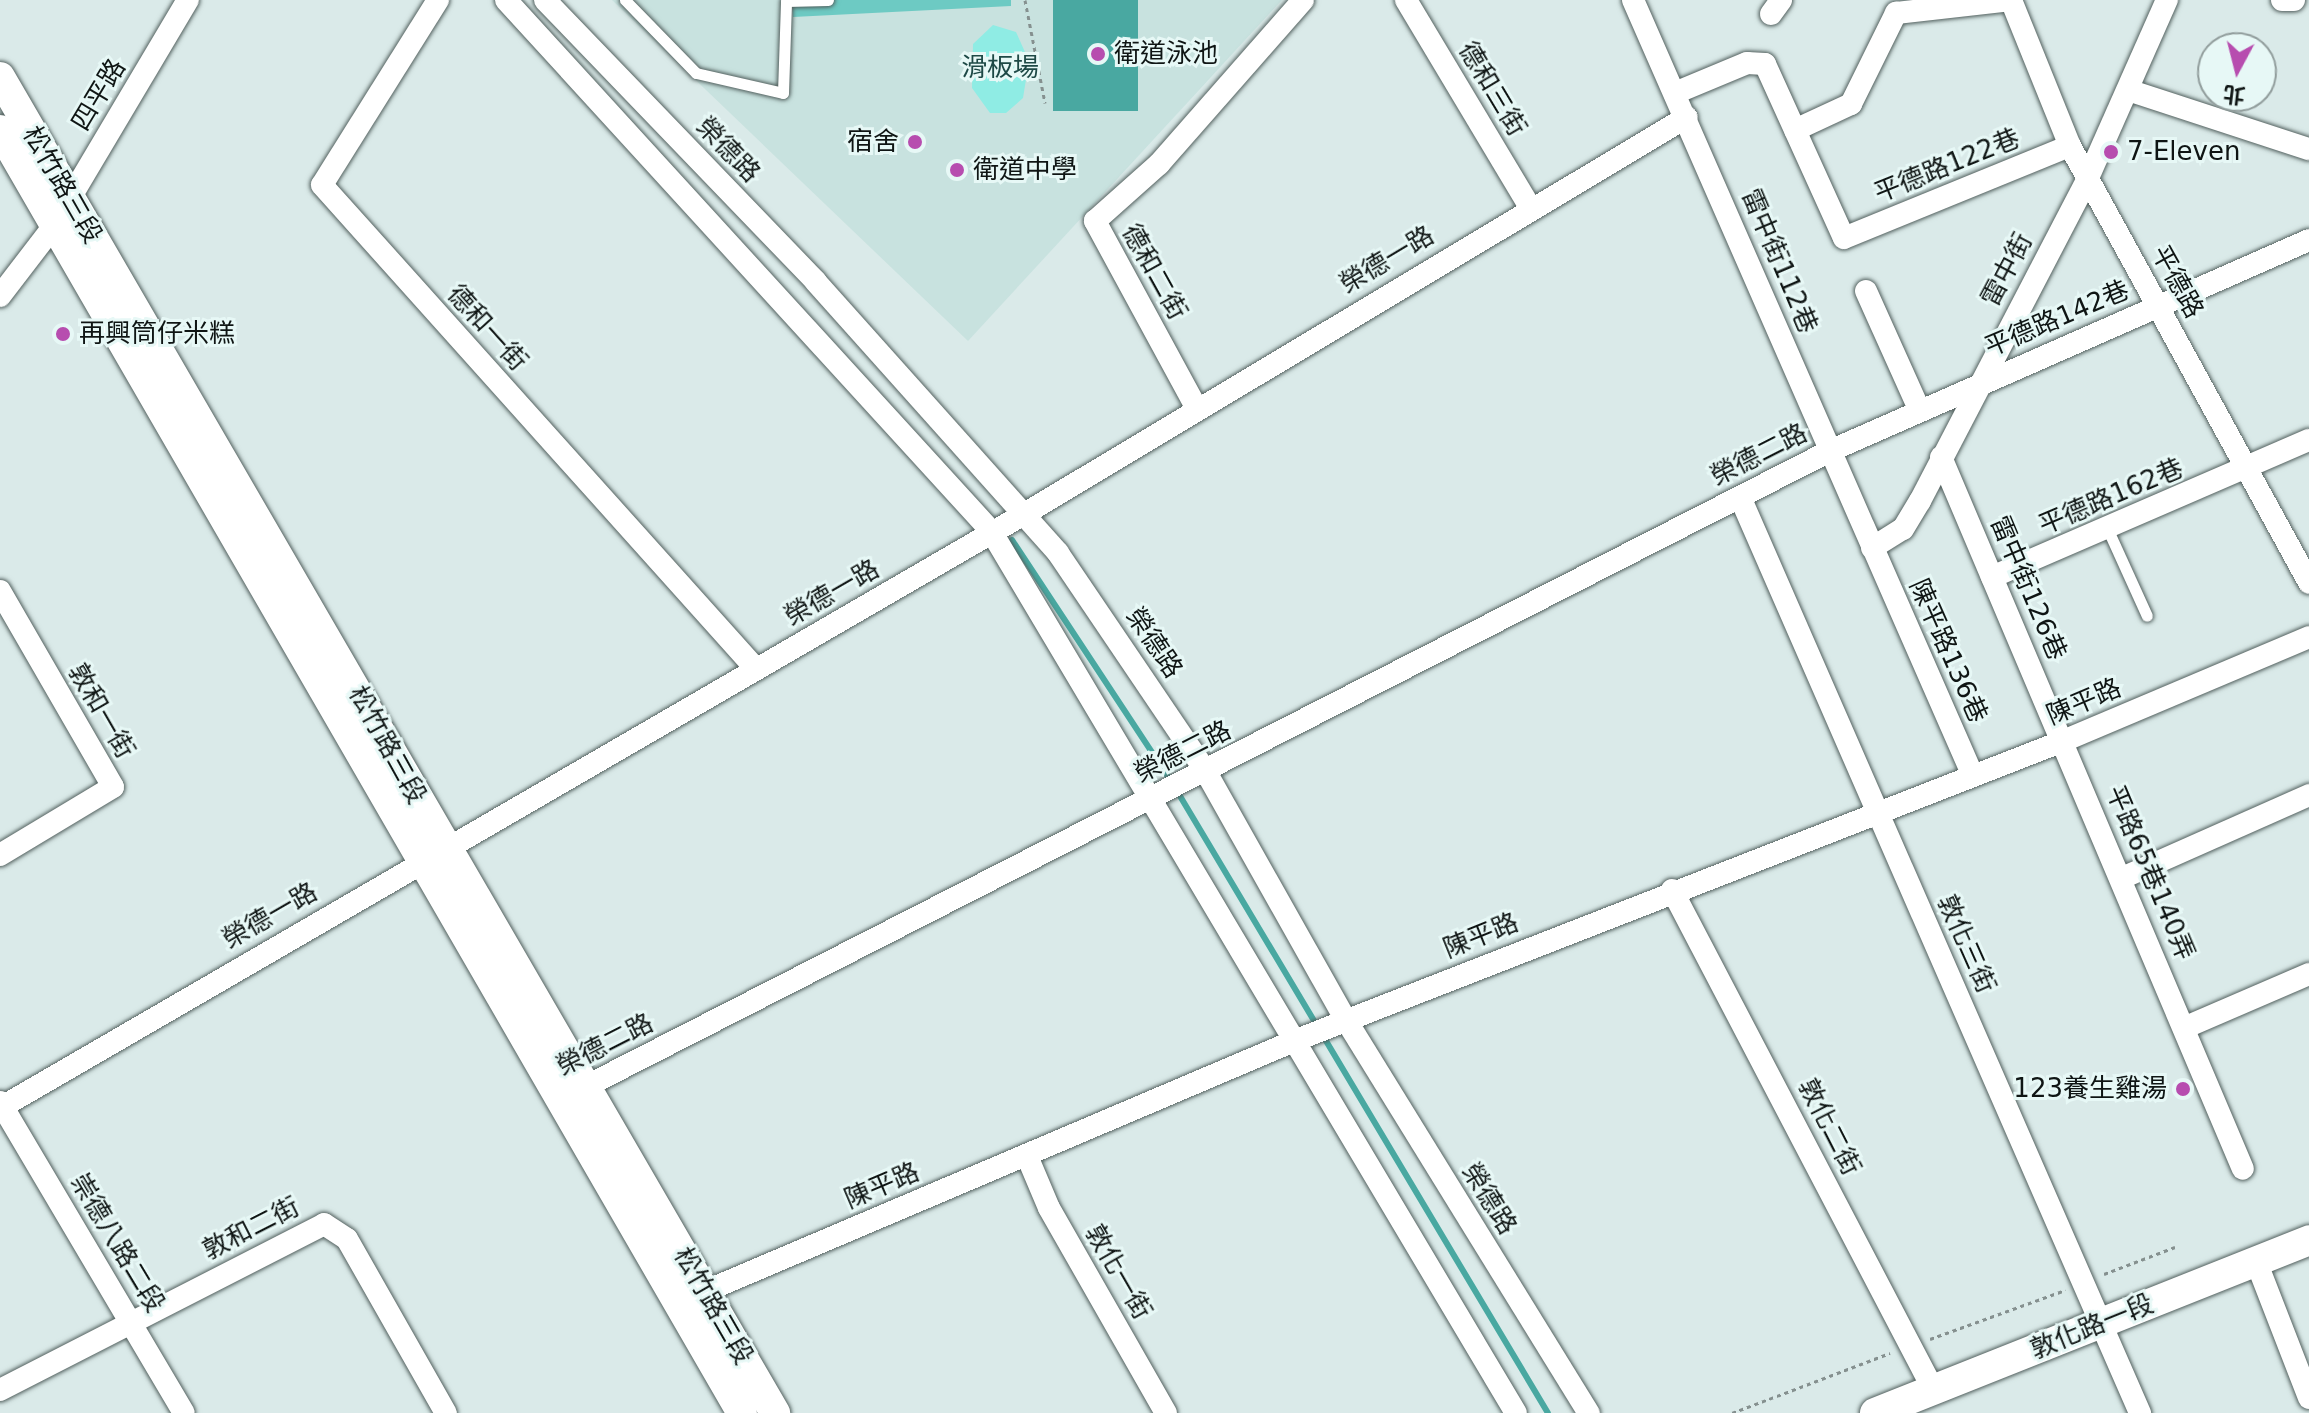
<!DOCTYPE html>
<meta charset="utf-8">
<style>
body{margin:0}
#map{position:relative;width:2309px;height:1413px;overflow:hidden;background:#daeae9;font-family:"DejaVu Sans","Noto Sans TC",sans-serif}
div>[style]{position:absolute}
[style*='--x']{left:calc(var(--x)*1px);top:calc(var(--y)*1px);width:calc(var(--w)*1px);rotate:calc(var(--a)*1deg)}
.built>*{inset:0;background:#c8e2df}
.green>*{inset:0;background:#8fece4}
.forest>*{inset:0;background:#6dcac3}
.water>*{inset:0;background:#49a8a1;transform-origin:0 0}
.stream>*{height:6px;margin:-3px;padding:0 3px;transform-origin:3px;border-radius:3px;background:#49a8a1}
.path>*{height:3px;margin-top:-1.5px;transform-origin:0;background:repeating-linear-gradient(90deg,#85908f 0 4px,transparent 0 8px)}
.roads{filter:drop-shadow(0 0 2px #52605e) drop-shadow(0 0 2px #52605e)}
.lane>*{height:11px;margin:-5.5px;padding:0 5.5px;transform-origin:5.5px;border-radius:5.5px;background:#fff}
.street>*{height:22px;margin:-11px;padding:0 11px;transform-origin:11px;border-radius:11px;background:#fff}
.secondary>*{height:30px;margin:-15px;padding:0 15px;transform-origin:15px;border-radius:15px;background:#fff}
.dots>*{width:22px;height:22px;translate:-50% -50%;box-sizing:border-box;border:4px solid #e7f8f6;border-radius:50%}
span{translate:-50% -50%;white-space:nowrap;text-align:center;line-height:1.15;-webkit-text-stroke:6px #e7f8f6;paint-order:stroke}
.poi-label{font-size:26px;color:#0f1514}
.left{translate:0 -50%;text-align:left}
.right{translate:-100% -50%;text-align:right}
.park-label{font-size:26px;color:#1e4946}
.street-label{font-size:26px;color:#0f1514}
.north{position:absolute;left:2197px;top:32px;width:80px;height:80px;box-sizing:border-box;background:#e7f8f6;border:2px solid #919d9c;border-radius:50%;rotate:187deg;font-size:22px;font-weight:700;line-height:32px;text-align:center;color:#0f1514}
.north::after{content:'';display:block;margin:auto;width:28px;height:36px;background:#b74daf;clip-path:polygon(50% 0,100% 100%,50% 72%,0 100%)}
</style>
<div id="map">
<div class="built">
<i style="clip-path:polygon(612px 0,1282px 0,968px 341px)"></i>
</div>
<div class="green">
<i style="clip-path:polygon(993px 25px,1016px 32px,1029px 61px,1023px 98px,1006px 113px,990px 113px,972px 88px,973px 44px)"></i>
</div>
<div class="forest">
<i style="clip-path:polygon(792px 0,1011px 0,1011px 6px,793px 17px)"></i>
</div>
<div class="water">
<i style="left:1053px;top:0;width:85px;height:111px"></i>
</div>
<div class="stream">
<i style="--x:1012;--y:540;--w:289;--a:56.6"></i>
<i style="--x:1177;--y:791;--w:724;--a:59.19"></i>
</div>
<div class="path">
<i style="--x:1025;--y:0;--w:105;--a:79"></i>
<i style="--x:2104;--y:1274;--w:76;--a:-20.8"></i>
<i style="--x:1930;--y:1339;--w:144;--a:-19.9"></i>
<i style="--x:1732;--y:1413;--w:169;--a:-20.8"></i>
</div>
<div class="roads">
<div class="lane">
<i style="--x:625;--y:0;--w:102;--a:45.8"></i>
<i style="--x:696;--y:73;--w:89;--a:12.9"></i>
<i style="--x:783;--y:93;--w:92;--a:-88.1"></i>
<i style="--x:786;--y:1;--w:42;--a:-1.4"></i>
<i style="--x:2108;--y:530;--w:94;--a:65.6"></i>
</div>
<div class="street">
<i style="--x:438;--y:0;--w:218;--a:122.1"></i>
<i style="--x:322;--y:185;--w:650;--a:48.12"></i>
<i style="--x:506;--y:0;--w:719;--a:47.59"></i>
<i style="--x:991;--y:531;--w:1026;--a:59.24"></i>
<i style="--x:545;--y:0;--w:391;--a:46.1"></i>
<i style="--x:816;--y:282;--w:363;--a:48.2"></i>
<i style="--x:1058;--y:553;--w:264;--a:55.9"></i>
<i style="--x:1206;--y:772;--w:285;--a:60.6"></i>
<i style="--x:1346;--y:1020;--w:462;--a:58.3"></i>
<i style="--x:1406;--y:0;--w:241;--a:59.1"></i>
<i style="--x:1633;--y:0;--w:847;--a:66.34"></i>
<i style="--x:2282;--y:0;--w:12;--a:0"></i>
<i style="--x:1771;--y:14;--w:17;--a:-54"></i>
<i style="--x:2128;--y:90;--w:190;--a:18.1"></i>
<i style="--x:1675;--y:93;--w:78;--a:-22.6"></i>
<i style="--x:1747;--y:63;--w:18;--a:3"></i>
<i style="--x:1765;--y:64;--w:191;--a:65.6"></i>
<i style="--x:1844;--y:238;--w:244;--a:-22.2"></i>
<i style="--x:1795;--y:130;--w:62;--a:-24.9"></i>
<i style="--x:1851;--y:104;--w:102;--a:-63.7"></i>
<i style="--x:1896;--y:13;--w:116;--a:-6.4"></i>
<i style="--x:2011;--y:0;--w:157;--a:68"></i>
<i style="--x:2070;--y:146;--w:498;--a:61.3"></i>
<i style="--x:1866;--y:291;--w:129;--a:65.8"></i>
<i style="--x:0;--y:296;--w:87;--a:-52.5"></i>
<i style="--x:53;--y:227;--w:264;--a:-59.3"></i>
<i style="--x:1196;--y:407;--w:212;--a:-118.5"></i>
<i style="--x:1095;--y:221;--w:86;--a:-41.7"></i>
<i style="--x:1159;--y:164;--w:218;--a:-48.7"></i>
<i style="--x:1941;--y:457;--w:773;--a:67.02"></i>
<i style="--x:1740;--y:497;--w:1000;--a:66.41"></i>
<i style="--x:1872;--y:548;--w:36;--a:-32"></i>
<i style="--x:1903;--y:529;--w:33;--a:-59"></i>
<i style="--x:1920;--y:501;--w:364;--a:-62.5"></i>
<i style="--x:2088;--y:178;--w:195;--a:-66.1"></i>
<i style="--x:1992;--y:577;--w:345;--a:-23.4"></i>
<i style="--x:0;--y:591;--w:226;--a:60"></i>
<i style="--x:113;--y:787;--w:132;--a:149"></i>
<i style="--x:2122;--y:878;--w:205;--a:-23.9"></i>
<i style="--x:1672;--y:890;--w:565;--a:62.39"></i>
<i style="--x:2186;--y:1027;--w:134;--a:-23.3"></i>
<i style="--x:573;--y:1093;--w:1411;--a:-27.06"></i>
<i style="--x:1830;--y:451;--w:523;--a:-23.77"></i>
<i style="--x:0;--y:1102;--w:361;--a:59.4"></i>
<i style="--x:0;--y:1108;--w:1180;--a:-30.11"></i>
<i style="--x:1021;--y:516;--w:776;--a:-30.93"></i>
<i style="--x:1027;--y:1156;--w:56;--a:67.1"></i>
<i style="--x:1049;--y:1208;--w:236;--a:60.3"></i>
<i style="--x:2261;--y:1274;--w:133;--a:68.8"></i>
<i style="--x:692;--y:1297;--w:654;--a:-23.04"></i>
<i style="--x:1294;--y:1041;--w:825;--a:-21.31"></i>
<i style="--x:2063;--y:741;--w:267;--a:-22.9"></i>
<i style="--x:0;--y:1390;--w:364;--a:-27.1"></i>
<i style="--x:324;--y:1224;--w:27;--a:33"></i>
<i style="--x:347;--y:1239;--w:200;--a:60.4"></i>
</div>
<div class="secondary">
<i style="--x:0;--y:77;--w:1545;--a:59.88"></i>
<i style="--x:0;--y:130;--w:1482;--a:59.96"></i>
<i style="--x:1875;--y:1413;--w:467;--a:-21.7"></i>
</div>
</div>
<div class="dots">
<i style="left:1098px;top:54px;background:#b74daf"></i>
<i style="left:915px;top:142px;background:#b74daf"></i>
<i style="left:2111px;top:152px;background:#b74daf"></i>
<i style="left:957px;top:170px;background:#b74daf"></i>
<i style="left:63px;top:334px;background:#b74daf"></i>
<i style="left:2183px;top:1089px;background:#b74daf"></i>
</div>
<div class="poi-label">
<span class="left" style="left:1114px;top:54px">衛道泳池</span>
<span class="right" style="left:899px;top:142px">宿舍</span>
<span class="left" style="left:2127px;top:152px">7-Eleven</span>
<span class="left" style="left:973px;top:170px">衛道中學</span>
<span class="left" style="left:79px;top:334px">再興筒仔米糕</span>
<span class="right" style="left:2167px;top:1089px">123養生雞湯</span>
</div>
<div class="park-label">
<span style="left:1000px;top:68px">滑板場</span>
</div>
<div class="street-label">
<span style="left:1492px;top:89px;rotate:59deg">德和三街</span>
<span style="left:99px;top:95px;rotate:-59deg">四平路</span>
<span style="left:728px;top:150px;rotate:46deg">榮德路</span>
<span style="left:1947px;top:166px;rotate:-22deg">平德路122巷</span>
<span style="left:62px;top:185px;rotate:60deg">松竹路三段</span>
<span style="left:1387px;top:260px;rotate:-31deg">榮德一路</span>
<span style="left:1779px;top:261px;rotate:67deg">雷中街112巷</span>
<span style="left:2007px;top:270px;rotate:-62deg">雷中街</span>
<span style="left:1154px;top:272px;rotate:61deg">德和二街</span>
<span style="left:2177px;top:282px;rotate:61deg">平德路</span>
<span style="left:2057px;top:319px;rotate:-23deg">平德路142巷</span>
<span style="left:487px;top:328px;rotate:48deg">德和一街</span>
<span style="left:1759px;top:455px;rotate:-27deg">榮德二路</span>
<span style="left:2111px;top:497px;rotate:-23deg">平德路162巷</span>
<span style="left:2028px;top:588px;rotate:67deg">雷中街126巷</span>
<span style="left:832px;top:593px;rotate:-30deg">榮德一路</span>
<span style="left:1154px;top:643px;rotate:56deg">榮德路</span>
<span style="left:1948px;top:651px;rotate:66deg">陳平路136巷</span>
<span style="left:2084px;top:702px;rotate:-23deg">陳平路</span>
<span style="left:101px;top:711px;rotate:60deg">敦和一街</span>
<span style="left:387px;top:745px;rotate:61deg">松竹路三段</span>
<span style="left:1183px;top:752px;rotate:-27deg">榮德二路</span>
<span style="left:2150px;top:873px;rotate:67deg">平路65巷140弄</span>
<span style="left:270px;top:916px;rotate:-30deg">榮德一路</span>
<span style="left:1481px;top:936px;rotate:-22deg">陳平路</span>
<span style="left:1966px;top:944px;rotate:66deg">敦化三街</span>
<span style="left:605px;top:1045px;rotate:-27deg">榮德二路</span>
<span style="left:1829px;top:1127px;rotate:63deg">敦化二街</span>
<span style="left:882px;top:1186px;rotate:-23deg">陳平路</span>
<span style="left:1489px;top:1199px;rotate:58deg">榮德路</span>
<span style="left:251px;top:1229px;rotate:-27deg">敦和二街</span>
<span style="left:117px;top:1243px;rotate:59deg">崇德八路二段</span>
<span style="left:1118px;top:1272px;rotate:60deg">敦化一街</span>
<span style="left:713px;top:1306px;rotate:60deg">松竹路三段</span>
<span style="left:2092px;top:1327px;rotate:-22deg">敦化路一段</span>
</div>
<div class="north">北</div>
</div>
